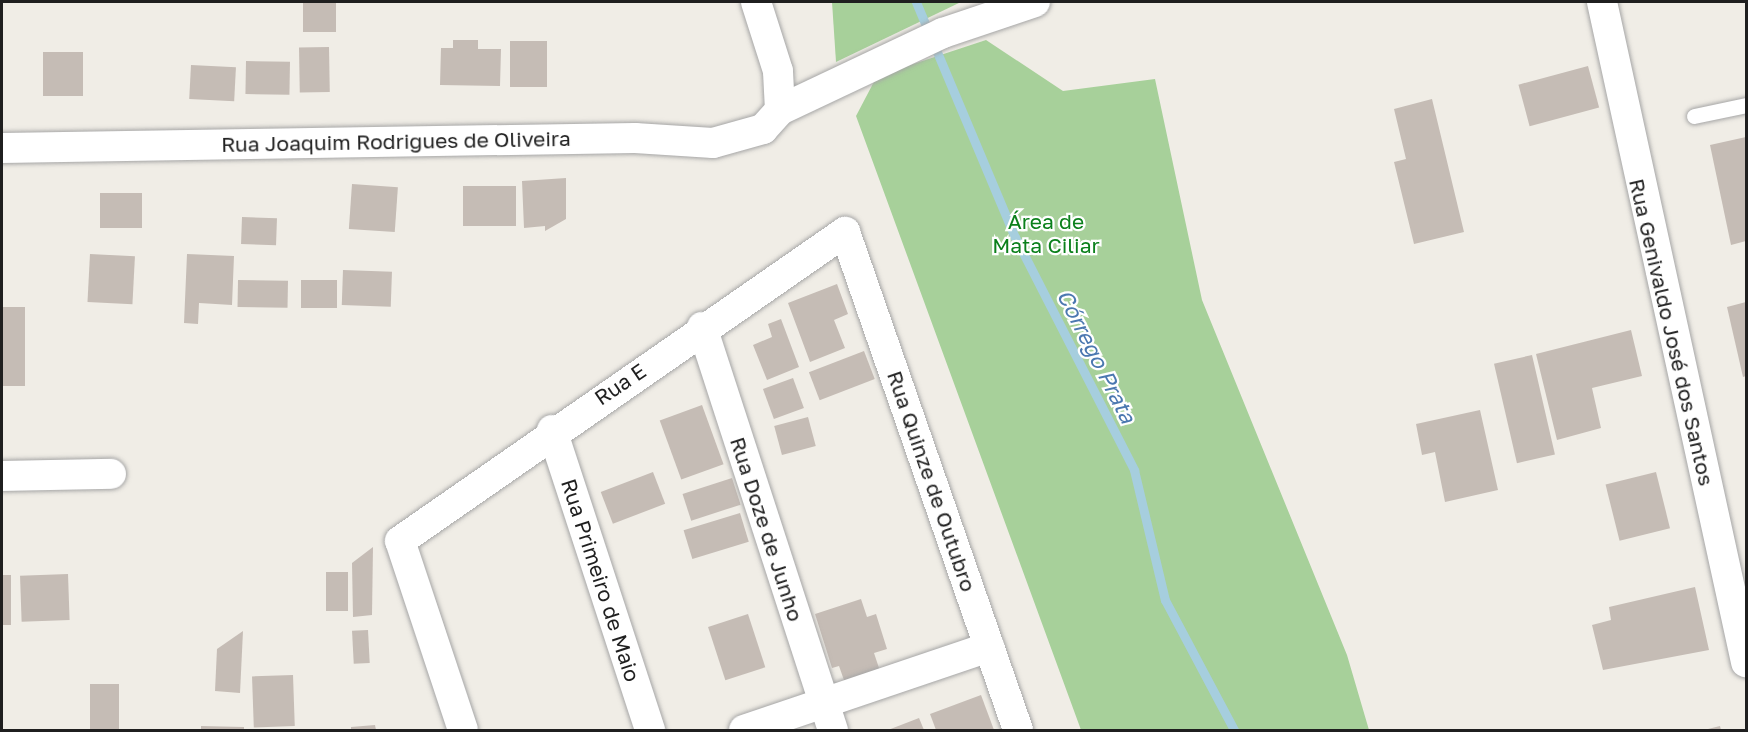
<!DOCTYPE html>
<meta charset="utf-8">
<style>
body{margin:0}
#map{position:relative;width:1748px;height:732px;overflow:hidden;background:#f0ede6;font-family:"Golos Text",sans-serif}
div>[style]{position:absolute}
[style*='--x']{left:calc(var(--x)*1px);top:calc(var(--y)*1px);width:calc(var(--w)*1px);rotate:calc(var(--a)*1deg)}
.forest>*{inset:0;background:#a7d09a}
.stream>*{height:9px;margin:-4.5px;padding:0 4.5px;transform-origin:4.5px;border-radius:4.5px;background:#a6cede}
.building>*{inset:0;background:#c5bcb5;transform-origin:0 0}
.roads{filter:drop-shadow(0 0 2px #a6a6a6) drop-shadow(0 0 2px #a6a6a6)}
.service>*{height:15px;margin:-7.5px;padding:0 7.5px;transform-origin:7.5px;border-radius:7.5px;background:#fff}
.minor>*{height:30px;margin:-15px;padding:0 15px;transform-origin:15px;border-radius:15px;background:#fff}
span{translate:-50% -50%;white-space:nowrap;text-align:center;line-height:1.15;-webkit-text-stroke:4.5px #fff;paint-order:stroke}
.street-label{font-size:21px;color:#1f1f1f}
.park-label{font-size:21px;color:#0b801b}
.water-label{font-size:22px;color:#4b78b0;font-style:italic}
.frame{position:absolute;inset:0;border:3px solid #1f1f1f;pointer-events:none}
</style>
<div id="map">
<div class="forest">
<i style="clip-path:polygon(832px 2px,961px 2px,836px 62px)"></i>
<i style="clip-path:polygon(986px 40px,1063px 91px,1155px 79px,1202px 300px,1347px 655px,1369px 730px,1081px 730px,856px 116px,877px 76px)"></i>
</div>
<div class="stream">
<i style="--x:916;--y:2;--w:255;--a:67.2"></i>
<i style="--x:1015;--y:237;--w:262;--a:62.9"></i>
<i style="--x:1134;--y:470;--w:134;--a:76.6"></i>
<i style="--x:1165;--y:600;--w:147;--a:62"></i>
</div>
<div class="building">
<i style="left:303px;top:2px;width:33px;height:30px"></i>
<i style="clip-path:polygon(453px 40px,478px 40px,478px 49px,501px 49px,500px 86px,440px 85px,441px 48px,453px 48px)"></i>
<i style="left:510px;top:41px;width:37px;height:46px"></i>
<i style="left:329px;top:47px;width:45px;height:30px;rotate:89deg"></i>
<i style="left:43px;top:52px;width:40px;height:44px"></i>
<i style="left:246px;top:61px;width:44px;height:33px;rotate:1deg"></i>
<i style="left:191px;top:65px;width:45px;height:34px;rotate:3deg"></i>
<i style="left:1588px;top:66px;width:43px;height:72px;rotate:75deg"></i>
<i style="clip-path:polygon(1432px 99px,1464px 232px,1414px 244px,1394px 162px,1406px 159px,1394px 109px)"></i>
<i style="clip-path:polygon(1746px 137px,1746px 241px,1731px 245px,1710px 145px)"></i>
<i style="clip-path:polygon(566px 178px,566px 219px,545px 231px,545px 226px,524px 228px,522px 181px)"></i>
<i style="left:352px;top:184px;width:46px;height:45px;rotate:4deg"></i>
<i style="left:516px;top:186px;width:40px;height:53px;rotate:90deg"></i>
<i style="left:100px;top:193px;width:42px;height:35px"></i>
<i style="left:242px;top:217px;width:35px;height:27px;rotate:2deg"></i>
<i style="left:90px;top:254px;width:45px;height:48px;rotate:3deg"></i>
<i style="clip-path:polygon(187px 254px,234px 256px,232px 305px,199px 303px,198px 324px,184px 323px)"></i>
<i style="left:343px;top:270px;width:49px;height:35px;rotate:2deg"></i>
<i style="left:238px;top:280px;width:50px;height:27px;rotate:1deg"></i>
<i style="left:301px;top:280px;width:36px;height:28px"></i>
<i style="clip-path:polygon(837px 284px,848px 314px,834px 320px,845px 348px,810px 362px,788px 303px)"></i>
<i style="clip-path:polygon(1746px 302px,1746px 376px,1743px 377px,1727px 307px)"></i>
<i style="left:2px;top:307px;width:23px;height:79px"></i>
<i style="clip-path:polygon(781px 319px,799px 367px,767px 380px,753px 345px,772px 337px,768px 324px)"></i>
<i style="clip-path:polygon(1631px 330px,1642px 376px,1592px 388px,1601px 428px,1557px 440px,1536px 354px)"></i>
<i style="left:864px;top:351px;width:30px;height:59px;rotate:69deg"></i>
<i style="left:1532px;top:355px;width:102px;height:39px;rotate:77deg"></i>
<i style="left:793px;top:378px;width:32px;height:32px;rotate:70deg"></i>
<i style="left:702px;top:405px;width:63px;height:45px;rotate:70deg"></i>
<i style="clip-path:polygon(1480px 410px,1498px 490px,1445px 502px,1435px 452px,1422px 455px,1416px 424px)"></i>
<i style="left:808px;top:417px;width:30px;height:35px;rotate:75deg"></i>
<i style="left:653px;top:472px;width:34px;height:56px;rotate:69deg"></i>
<i style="left:1656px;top:472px;width:58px;height:52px;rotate:76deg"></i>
<i style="left:732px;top:478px;width:28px;height:52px;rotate:72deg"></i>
<i style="left:740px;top:513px;width:30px;height:59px;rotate:73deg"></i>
<i style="clip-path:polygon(373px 547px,372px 615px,353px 617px,352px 563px)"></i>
<i style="left:326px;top:572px;width:22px;height:39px"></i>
<i style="left:68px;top:574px;width:46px;height:48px;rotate:88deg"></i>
<i style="left:2px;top:575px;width:9px;height:50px"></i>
<i style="clip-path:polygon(1695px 587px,1709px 650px,1603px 670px,1592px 625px,1611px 620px,1609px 607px)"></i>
<i style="clip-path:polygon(861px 599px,867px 617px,876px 614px,887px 649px,874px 653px,880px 671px,845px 683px,839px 666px,832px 668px,815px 614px)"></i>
<i style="left:748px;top:614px;width:56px;height:42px;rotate:72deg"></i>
<i style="left:368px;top:630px;width:33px;height:16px;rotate:87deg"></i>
<i style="clip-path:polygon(243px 631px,240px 693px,215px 691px,217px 649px)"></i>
<i style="left:293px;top:675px;width:51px;height:41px;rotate:88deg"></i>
<i style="left:90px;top:684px;width:29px;height:46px"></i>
<i style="clip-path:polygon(981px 695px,994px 730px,936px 730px,930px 714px)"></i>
<i style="clip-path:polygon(919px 718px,924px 730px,888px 730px)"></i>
<i style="clip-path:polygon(375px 725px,376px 730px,351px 730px,351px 727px)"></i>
<i style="clip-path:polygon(201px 726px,244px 727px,244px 730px,201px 730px)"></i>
<i style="clip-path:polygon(1720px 726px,1721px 730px,1704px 730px)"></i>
</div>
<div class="roads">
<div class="service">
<i style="--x:1694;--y:116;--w:53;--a:-11.9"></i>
</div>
<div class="minor">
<i style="--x:1602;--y:2;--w:676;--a:77.69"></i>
<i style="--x:780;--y:110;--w:180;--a:-25.3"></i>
<i style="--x:943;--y:33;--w:97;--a:-18.6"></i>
<i style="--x:2;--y:148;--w:633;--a:-0.91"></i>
<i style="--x:635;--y:138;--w:78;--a:3.7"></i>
<i style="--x:713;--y:143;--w:52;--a:-15.6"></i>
<i style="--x:763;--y:129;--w:25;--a:-48"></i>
<i style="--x:780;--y:110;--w:39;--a:-93"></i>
<i style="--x:778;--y:71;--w:72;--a:-107.7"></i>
<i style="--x:702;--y:327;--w:424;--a:72"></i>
<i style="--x:552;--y:430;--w:316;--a:71.9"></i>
<i style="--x:2;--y:476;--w:109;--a:-1.1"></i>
<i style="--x:463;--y:730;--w:199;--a:-108.4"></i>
<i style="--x:400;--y:541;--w:542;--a:-34.78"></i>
<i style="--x:845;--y:232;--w:527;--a:70.84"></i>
<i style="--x:744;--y:730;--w:259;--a:-18.7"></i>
</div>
</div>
<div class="street-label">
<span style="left:396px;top:141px;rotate:-1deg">Rua Joaquim Rodrigues de Oliveira</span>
<span style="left:1672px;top:332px;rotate:77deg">Rua Genivaldo José dos Santos</span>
<span style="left:620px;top:384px;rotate:-34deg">Rua E</span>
<span style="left:932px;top:481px;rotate:71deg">Rua Quinze de Outubro</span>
<span style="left:767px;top:529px;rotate:72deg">Rua Doze de Junho</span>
<span style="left:601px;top:580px;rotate:72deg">Rua Primeiro de Maio</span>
</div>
<div class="park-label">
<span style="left:1046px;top:233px">Área de<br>Mata Ciliar</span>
</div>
<div class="water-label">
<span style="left:1097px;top:356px;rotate:63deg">Córrego Prata</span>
</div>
<div class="frame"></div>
</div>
